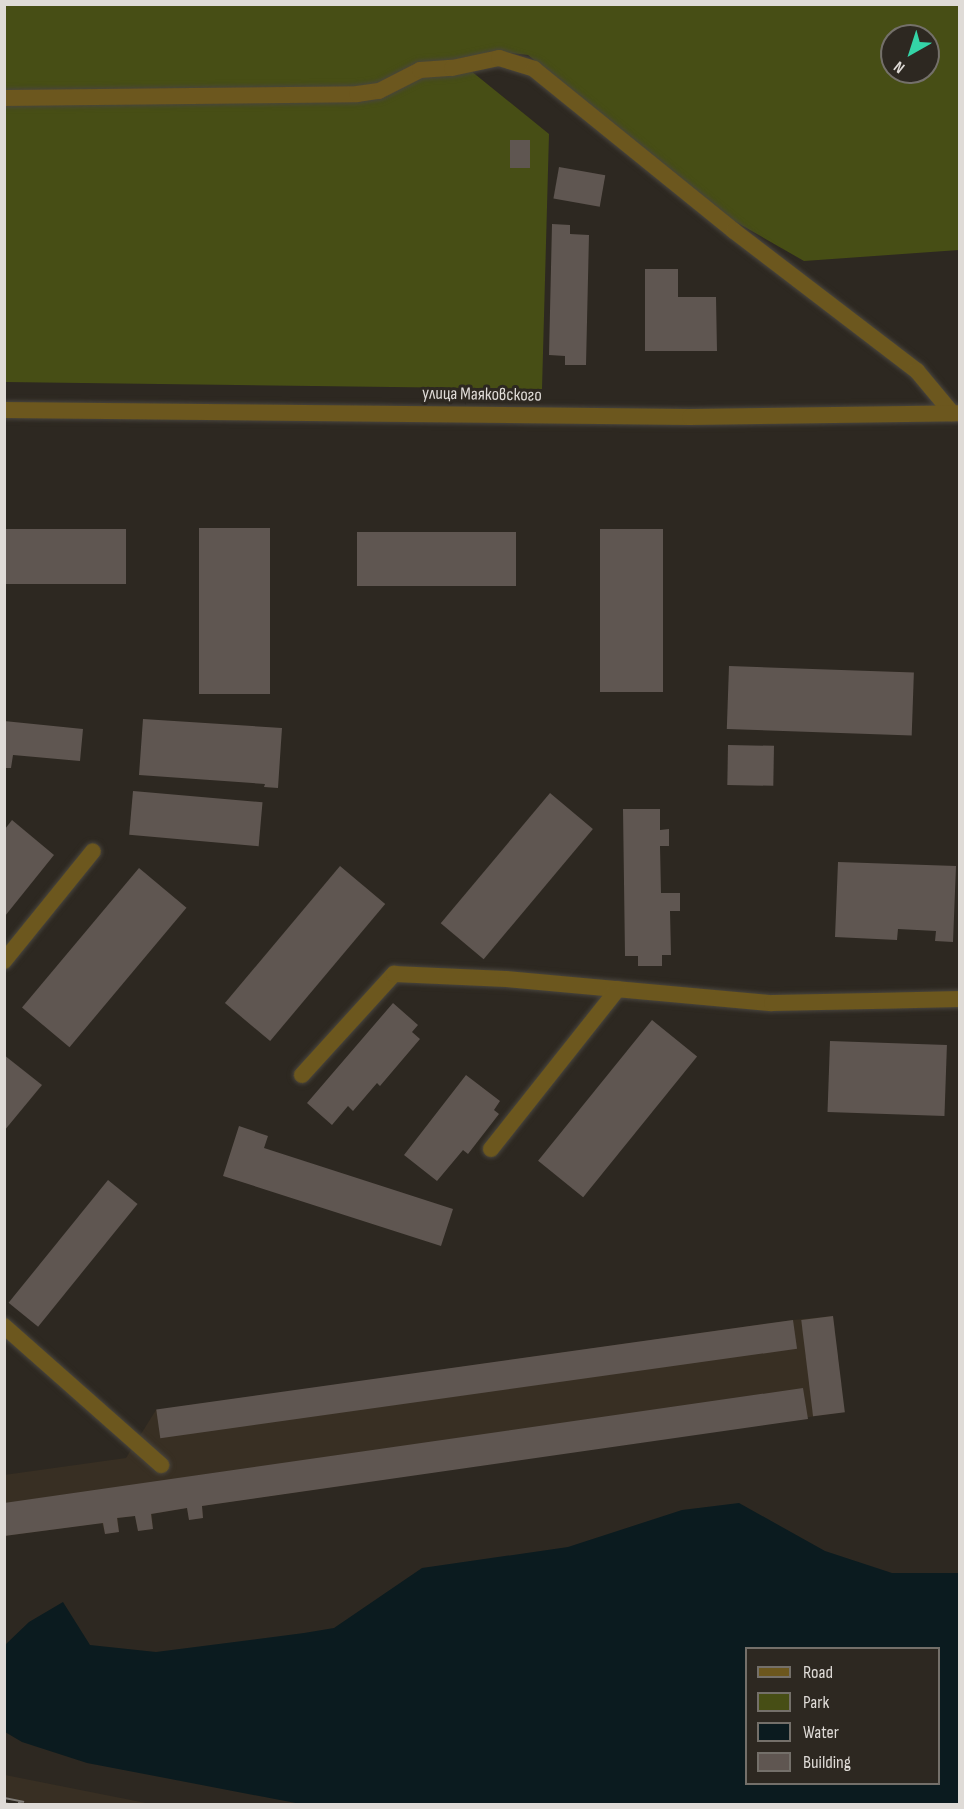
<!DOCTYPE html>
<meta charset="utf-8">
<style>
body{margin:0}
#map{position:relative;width:964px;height:1809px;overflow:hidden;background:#2d2821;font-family:"Sofia Sans Condensed",sans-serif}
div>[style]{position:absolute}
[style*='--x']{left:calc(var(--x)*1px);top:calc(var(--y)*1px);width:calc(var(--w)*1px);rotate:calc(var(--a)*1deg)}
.built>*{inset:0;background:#382f23}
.green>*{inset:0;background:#474e15}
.water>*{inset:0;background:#0b1b1f}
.building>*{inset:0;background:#5f5651;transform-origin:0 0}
.roads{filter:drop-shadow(0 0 2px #49453e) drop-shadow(0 0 2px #49453e)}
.service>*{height:16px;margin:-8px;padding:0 8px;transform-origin:8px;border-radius:8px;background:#6c571e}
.tertiary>*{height:16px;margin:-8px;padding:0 8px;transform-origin:8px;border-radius:8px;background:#6c571e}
.rail>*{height:7px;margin-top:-3.5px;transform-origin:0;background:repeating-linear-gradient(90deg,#2d2821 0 14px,#7f7b75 0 28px);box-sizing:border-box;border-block:2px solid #7f7b75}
span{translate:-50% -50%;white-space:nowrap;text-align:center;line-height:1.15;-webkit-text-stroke:6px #2d2821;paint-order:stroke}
.street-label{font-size:18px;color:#dfdbd7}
.frame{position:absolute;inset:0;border:6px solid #dfdbd7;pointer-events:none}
.legend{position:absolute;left:745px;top:1647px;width:195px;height:138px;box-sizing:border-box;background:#2d2821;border:2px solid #74706a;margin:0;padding:8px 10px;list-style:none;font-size:18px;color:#dfdbd7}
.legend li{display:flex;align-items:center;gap:12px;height:30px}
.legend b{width:30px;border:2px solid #74706a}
.north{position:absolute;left:880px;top:24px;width:60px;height:60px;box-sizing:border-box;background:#2d2821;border:2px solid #74706a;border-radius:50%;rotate:219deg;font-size:16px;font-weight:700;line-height:24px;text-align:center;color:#dfdbd7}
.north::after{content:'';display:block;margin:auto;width:21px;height:27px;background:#34d4a7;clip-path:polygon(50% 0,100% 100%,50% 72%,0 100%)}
</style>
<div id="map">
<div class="built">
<i style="clip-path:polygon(833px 1316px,844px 1412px,202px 1506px,203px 1518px,189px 1520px,187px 1508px,152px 1514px,153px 1529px,138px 1531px,135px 1516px,118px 1518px,119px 1532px,105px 1534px,102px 1523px,5px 1536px,4px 1475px,126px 1458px,156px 1410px,793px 1320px)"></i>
<i style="clip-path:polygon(4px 1775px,5px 1775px,151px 1804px,5px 1804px)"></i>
</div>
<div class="green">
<i style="clip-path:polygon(evenodd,5px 5px,959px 5px,959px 250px,804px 261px,729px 218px,528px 55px,492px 51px,460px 62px,549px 134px,542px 389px,5px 382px,5px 5px,892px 36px,928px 36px,928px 72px,892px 72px,892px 36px)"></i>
</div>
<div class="water">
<i style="clip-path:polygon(evenodd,739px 1503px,825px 1551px,892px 1573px,959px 1573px,959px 1804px,301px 1804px,87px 1763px,22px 1742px,5px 1732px,5px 1645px,29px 1622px,63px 1602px,90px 1645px,156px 1652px,304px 1633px,334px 1628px,422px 1568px,568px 1547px,682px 1510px,739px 1503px,746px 1648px,938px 1648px,938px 1784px,746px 1784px,746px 1648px)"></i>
</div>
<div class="building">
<i style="left:510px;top:140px;width:20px;height:28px"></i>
<i style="left:559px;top:167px;width:47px;height:32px;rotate:10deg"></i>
<i style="clip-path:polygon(552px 224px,570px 225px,570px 234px,589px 235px,586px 365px,565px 365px,565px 356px,549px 355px)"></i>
<i style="clip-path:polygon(645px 269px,678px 269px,678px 297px,716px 297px,717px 351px,645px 351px)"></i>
<i style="left:199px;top:528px;width:71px;height:166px"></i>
<i style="left:4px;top:529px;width:122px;height:55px"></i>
<i style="left:663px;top:529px;width:163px;height:63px;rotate:90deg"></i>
<i style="left:357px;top:532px;width:159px;height:54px"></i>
<i style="left:729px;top:666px;width:185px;height:63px;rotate:2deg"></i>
<i style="clip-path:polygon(143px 719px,282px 728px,278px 788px,264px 787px,265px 784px,139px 775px)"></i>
<i style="clip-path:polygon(4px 721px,83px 729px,80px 761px,13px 755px,11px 768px,4px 768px)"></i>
<i style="left:728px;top:745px;width:46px;height:40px;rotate:1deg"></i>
<i style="left:133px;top:791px;width:130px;height:44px;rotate:5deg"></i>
<i style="left:550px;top:793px;width:56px;height:170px;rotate:40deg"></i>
<i style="clip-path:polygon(623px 809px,660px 809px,660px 830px,669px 829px,669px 846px,660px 846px,661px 893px,680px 893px,680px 911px,670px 911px,671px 955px,662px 955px,662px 966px,638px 966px,638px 956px,625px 956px)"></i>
<i style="clip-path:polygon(12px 820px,54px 855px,5px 916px,5px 829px)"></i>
<i style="clip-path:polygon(838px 862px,956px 866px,953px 942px,935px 941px,936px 931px,898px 929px,897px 940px,835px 937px)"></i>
<i style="left:340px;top:866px;width:59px;height:179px;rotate:40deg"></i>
<i style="left:139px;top:868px;width:62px;height:182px;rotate:40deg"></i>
<i style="clip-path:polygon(393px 1003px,418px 1025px,412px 1032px,420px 1039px,380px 1086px,377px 1083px,353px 1111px,348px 1106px,332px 1125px,307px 1103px)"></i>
<i style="left:652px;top:1020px;width:58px;height:181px;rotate:39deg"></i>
<i style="left:830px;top:1041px;width:117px;height:71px;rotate:2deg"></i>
<i style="clip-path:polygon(4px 1055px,42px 1085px,4px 1131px)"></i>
<i style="clip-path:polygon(466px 1075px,500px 1101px,494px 1110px,499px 1114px,468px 1154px,463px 1150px,437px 1181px,404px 1155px)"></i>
<i style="clip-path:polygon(239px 1126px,268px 1136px,264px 1148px,453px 1209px,441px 1246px,223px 1176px)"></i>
<i style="left:108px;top:1180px;width:38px;height:158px;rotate:39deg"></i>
<i style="left:833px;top:1316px;width:97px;height:32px;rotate:83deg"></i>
<i style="left:793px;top:1320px;width:29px;height:643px;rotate:82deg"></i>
<i style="clip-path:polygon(803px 1388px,808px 1419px,202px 1506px,203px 1518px,189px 1520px,187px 1508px,151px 1514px,153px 1529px,138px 1531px,135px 1516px,117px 1518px,119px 1532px,105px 1534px,103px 1523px,4px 1536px,4px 1503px)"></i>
</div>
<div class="roads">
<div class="service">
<i style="--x:4;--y:98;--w:353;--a:-0.6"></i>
<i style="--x:357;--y:94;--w:22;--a:-8"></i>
<i style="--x:379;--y:91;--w:46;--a:-27.1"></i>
<i style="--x:420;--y:70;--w:32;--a:-4"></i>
<i style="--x:452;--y:68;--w:48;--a:-12"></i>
<i style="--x:499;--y:58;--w:37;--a:17"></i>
<i style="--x:534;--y:69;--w:257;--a:39"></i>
<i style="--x:734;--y:231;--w:230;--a:37.4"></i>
<i style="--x:917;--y:371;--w:55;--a:50.2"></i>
<i style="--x:4;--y:961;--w:141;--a:-51"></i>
<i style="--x:302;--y:1075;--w:137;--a:-47.7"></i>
<i style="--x:394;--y:974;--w:112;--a:2.6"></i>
<i style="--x:506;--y:979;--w:267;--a:5.2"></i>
<i style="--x:772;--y:1003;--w:188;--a:-1.2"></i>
<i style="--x:491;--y:1149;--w:204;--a:-51.6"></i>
<i style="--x:4;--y:1326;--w:210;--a:41.5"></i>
</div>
<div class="tertiary">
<i style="--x:4;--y:410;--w:686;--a:0.58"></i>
<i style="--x:690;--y:417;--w:270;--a:-0.8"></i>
</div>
</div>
<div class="rail">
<i style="--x:4;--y:1800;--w:20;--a:11"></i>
</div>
<div class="street-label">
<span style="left:482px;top:395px;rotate:1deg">улица Маяковского</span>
</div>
<div class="frame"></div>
<ul class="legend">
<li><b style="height:8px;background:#6c571e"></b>Road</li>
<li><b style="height:16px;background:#474e15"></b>Park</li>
<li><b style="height:16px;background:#0b1b1f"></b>Water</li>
<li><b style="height:16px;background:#5f5651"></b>Building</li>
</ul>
<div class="north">N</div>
</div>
